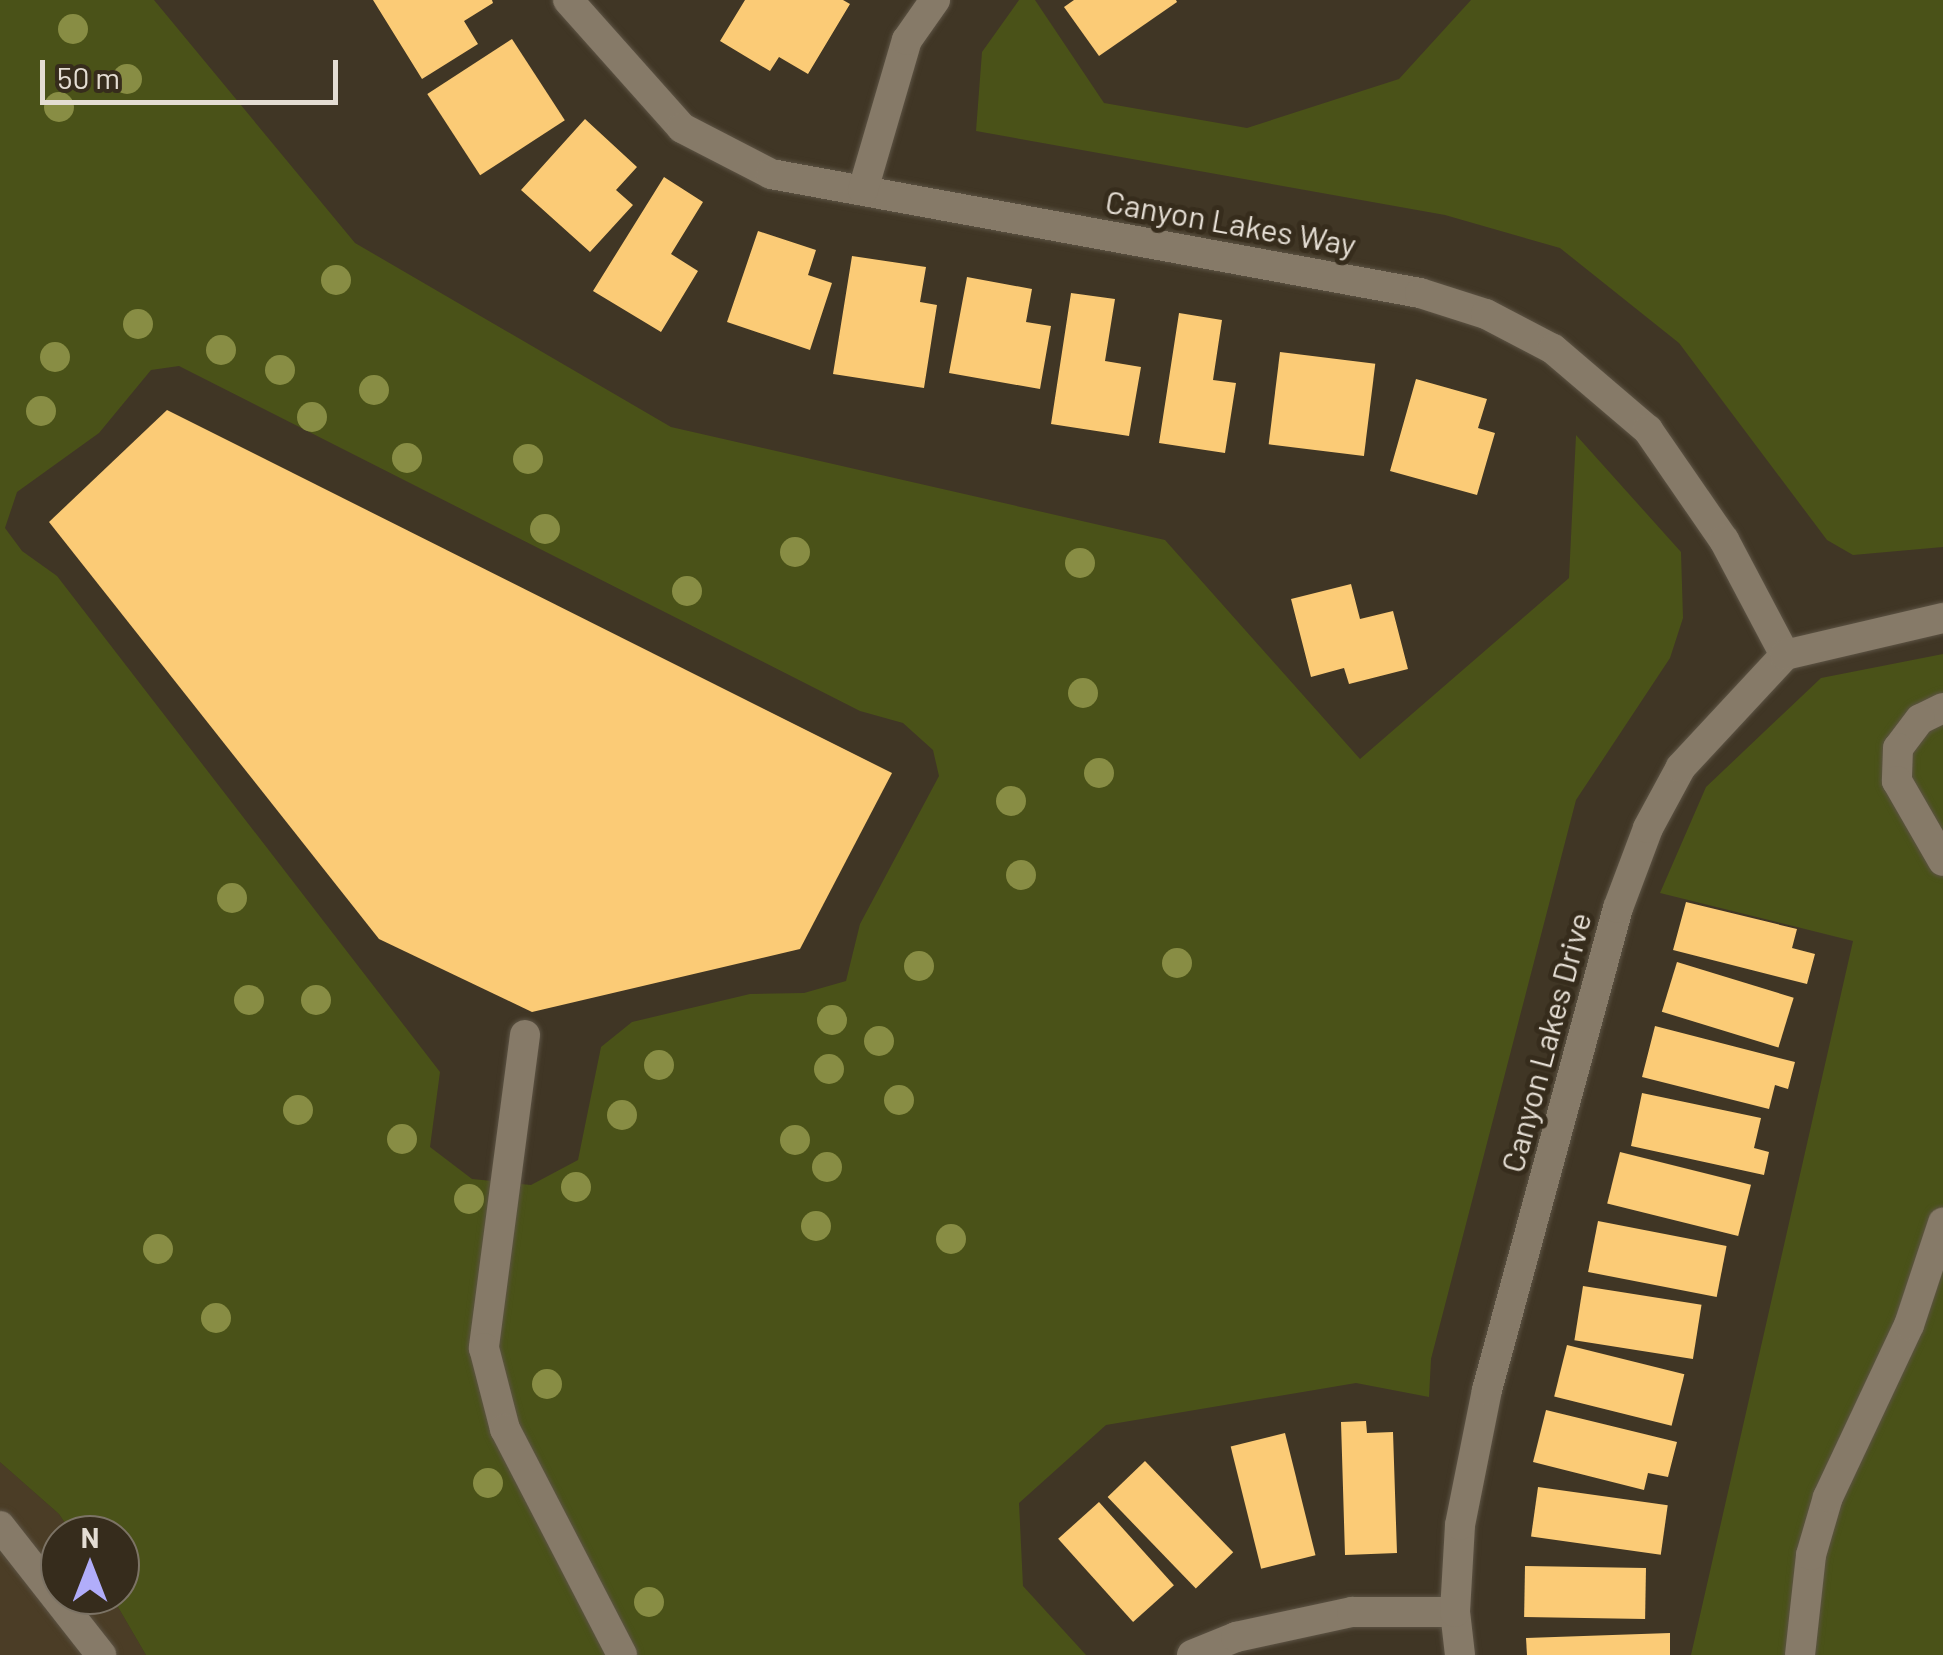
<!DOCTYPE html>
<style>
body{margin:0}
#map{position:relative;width:1943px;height:1655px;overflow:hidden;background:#403625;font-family:Barlow,sans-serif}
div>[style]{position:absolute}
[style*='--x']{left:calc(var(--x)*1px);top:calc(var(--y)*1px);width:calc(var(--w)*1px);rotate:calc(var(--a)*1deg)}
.built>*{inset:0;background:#4b3d26}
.green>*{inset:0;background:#4a5218}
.building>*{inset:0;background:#fbcb76;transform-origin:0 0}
.roads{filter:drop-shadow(0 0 2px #5c5344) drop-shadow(0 0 2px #5c5344)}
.minor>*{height:30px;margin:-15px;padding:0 15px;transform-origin:15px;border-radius:15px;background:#867a68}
.trees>*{width:30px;height:30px;margin:-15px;border-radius:50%;background:#888d44}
span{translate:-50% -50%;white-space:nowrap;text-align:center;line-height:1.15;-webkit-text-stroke:10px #362c1c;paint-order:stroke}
.street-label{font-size:32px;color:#e4ddd3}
.north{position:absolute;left:40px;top:1515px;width:100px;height:100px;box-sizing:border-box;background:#362c1c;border:2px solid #7c7365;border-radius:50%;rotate:0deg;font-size:28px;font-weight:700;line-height:40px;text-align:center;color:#e4ddd3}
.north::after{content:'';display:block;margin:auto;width:35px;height:45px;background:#b1adfa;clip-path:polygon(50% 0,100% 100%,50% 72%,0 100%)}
.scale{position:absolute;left:40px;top:60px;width:298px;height:45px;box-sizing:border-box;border:5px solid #e4ddd3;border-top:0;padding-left:12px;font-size:30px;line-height:35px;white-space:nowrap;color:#e4ddd3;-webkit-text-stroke:8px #362c1c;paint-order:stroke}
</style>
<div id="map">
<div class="built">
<i style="clip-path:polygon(0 1462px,59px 1514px,73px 1535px,60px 1535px,60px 1595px,111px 1595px,146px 1655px,0 1655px)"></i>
</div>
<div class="green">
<i style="clip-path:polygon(evenodd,0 0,154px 0,355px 243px,671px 427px,1165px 540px,1360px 759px,1569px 578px,1576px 435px,1681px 552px,1683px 618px,1670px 658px,1576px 800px,1431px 1359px,1429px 1397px,1356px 1383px,1106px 1425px,1019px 1503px,1023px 1586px,1086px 1655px,146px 1655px,111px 1595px,120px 1595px,120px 1535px,73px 1535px,59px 1514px,0 1462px,0 0,179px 366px,860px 711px,903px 723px,933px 750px,939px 776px,860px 924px,846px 981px,804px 993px,750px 994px,632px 1022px,601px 1047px,578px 1160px,531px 1185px,472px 1179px,430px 1147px,440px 1072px,57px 576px,22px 551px,5px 528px,17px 492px,99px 433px,151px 370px,179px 366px)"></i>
<i style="clip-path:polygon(1019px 0,1035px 0,1104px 103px,1247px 128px,1399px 79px,1471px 0,1943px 0,1943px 547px,1853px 555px,1827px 540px,1679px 343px,1560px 248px,1445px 215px,976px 131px,982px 52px)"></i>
<i style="clip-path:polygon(1943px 654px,1943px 1655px,1691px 1655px,1853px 941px,1660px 893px,1706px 787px,1821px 678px)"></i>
</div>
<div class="building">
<i style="clip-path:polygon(373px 0,492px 0,493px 3px,464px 21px,478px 44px,422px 79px)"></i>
<i style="clip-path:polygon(745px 0,843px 0,850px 4px,808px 74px,779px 57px,770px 71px,720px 41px)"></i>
<i style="clip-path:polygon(1074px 0,1176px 0,1177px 2px,1099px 56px,1064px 7px)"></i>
<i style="left:512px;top:39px;width:97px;height:101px;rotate:57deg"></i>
<i style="clip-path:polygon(585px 119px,637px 167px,616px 190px,633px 205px,590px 252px,521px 190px)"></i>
<i style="clip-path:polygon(664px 177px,703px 202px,671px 254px,698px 271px,661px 332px,593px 291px)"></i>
<i style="clip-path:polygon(758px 231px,816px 250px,808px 275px,832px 283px,810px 350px,727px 322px)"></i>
<i style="clip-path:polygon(852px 256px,926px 267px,920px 302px,937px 305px,924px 388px,833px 374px)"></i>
<i style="clip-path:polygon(967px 277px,1032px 289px,1026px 322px,1051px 326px,1040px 389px,949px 373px)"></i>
<i style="clip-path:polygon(1071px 293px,1115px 299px,1105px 361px,1141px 367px,1129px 436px,1051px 424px)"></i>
<i style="clip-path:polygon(1179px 313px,1222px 320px,1213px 380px,1236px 383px,1225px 453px,1159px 443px)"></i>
<i style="left:1280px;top:352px;width:96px;height:93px;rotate:7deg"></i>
<i style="clip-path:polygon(1416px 379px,1487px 399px,1478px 428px,1495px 433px,1477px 495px,1390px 471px)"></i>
<i style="clip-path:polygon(167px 410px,892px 773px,800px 949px,532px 1012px,379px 939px,49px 522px)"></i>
<i style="clip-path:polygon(1351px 584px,1360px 619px,1393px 611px,1408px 669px,1349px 684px,1344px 668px,1311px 677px,1291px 599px)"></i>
<i style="clip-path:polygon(1686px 902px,1797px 929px,1792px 948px,1815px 954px,1807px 984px,1673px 950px)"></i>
<i style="left:1677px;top:962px;width:122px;height:52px;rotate:17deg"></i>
<i style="clip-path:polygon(1655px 1026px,1795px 1062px,1788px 1089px,1775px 1085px,1769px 1109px,1642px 1077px)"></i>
<i style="clip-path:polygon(1642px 1093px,1761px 1118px,1754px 1148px,1769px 1152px,1764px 1175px,1631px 1146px)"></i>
<i style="left:1620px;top:1152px;width:135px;height:53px;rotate:14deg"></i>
<i style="left:1598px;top:1221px;width:131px;height:52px;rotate:11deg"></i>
<i style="left:1583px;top:1286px;width:120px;height:55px;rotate:9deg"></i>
<i style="left:1567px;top:1345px;width:121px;height:53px;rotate:14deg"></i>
<i style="clip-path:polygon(1546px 1410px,1677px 1442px,1668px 1477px,1648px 1473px,1644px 1490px,1533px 1462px)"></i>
<i style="clip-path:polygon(1366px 1421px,1367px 1433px,1393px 1432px,1397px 1553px,1345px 1555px,1341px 1422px)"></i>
<i style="left:1285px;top:1433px;width:126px;height:56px;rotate:76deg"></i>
<i style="left:1145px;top:1461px;width:127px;height:52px;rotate:46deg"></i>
<i style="left:1538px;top:1487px;width:131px;height:50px;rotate:8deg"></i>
<i style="left:1099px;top:1502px;width:112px;height:55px;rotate:48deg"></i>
<i style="left:1525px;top:1566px;width:121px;height:51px;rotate:1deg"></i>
<i style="clip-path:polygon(1670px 1633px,1670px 1655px,1527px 1655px,1526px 1638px)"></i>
</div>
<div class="roads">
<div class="minor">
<i style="--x:568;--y:0;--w:171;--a:48.3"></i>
<i style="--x:682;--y:128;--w:100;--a:27.3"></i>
<i style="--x:771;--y:174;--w:660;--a:10.39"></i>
<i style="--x:1420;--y:293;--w:69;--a:17.7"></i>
<i style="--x:1486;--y:314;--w:76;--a:27.6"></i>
<i style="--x:1553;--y:349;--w:125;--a:40.5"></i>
<i style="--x:1648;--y:430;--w:134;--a:55.4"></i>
<i style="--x:1724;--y:540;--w:130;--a:62.1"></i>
<i style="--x:863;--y:190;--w:156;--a:-73.7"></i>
<i style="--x:907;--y:40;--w:49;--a:-55"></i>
<i style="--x:1943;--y:708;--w:25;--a:154"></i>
<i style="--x:1920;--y:719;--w:36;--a:127"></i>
<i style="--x:1898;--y:748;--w:33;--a:92"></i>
<i style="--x:1897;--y:781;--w:92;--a:60.1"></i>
<i style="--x:525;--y:1035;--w:316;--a:97.5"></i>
<i style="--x:484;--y:1348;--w:84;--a:75.5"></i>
<i style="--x:505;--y:1429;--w:254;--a:62.6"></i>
<i style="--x:0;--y:1526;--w:164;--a:51.9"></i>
<i style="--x:1192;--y:1655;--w:48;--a:-22.2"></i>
<i style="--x:1236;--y:1637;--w:119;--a:-12.2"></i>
<i style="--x:1352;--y:1612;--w:103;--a:0"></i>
<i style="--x:1460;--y:1655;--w:43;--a:-96.6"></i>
<i style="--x:1455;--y:1612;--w:87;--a:-86.7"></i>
<i style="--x:1460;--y:1525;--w:138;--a:-78.7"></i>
<i style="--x:1487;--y:1390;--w:499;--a:-74.8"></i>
<i style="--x:1618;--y:908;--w:85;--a:-69.4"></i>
<i style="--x:1648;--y:828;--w:69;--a:-61.6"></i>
<i style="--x:1681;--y:767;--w:153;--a:-47.1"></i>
<i style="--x:1785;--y:655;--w:162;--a:-13.2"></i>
<i style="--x:1800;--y:1655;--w:101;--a:-83.7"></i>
<i style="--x:1811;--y:1555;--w:60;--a:-73.7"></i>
<i style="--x:1828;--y:1497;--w:190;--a:-64.8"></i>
<i style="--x:1909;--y:1325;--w:108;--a:-71.6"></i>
</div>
</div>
<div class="trees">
<i style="left:73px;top:29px"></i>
<i style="left:127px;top:79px"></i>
<i style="left:59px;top:107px"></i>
<i style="left:336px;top:280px"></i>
<i style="left:138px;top:324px"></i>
<i style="left:221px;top:350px"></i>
<i style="left:55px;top:357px"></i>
<i style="left:280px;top:370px"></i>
<i style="left:374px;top:390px"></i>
<i style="left:41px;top:411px"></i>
<i style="left:312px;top:417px"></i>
<i style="left:407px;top:458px"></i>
<i style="left:528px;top:459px"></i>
<i style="left:545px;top:529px"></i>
<i style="left:795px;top:552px"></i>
<i style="left:1080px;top:563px"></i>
<i style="left:687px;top:591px"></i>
<i style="left:1083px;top:693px"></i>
<i style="left:1099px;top:773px"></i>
<i style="left:1011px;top:801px"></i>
<i style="left:1021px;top:875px"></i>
<i style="left:232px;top:898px"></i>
<i style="left:1177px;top:963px"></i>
<i style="left:919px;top:966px"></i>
<i style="left:249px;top:1000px"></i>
<i style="left:316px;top:1000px"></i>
<i style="left:832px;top:1020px"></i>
<i style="left:879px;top:1041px"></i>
<i style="left:659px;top:1065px"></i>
<i style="left:829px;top:1069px"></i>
<i style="left:899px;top:1100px"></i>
<i style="left:298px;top:1110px"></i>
<i style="left:622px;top:1115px"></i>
<i style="left:402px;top:1139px"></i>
<i style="left:795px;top:1140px"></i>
<i style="left:827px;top:1167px"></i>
<i style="left:576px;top:1187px"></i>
<i style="left:469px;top:1199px"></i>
<i style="left:816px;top:1226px"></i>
<i style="left:951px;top:1239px"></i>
<i style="left:158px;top:1249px"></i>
<i style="left:216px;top:1318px"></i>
<i style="left:547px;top:1384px"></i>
<i style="left:488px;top:1483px"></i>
<i style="left:649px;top:1602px"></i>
</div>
<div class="street-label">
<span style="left:1231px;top:222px;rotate:10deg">Canyon Lakes Way</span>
<span style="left:1545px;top:1042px;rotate:-75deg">Canyon Lakes Drive</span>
</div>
<div class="north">N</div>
<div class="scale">50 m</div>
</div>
